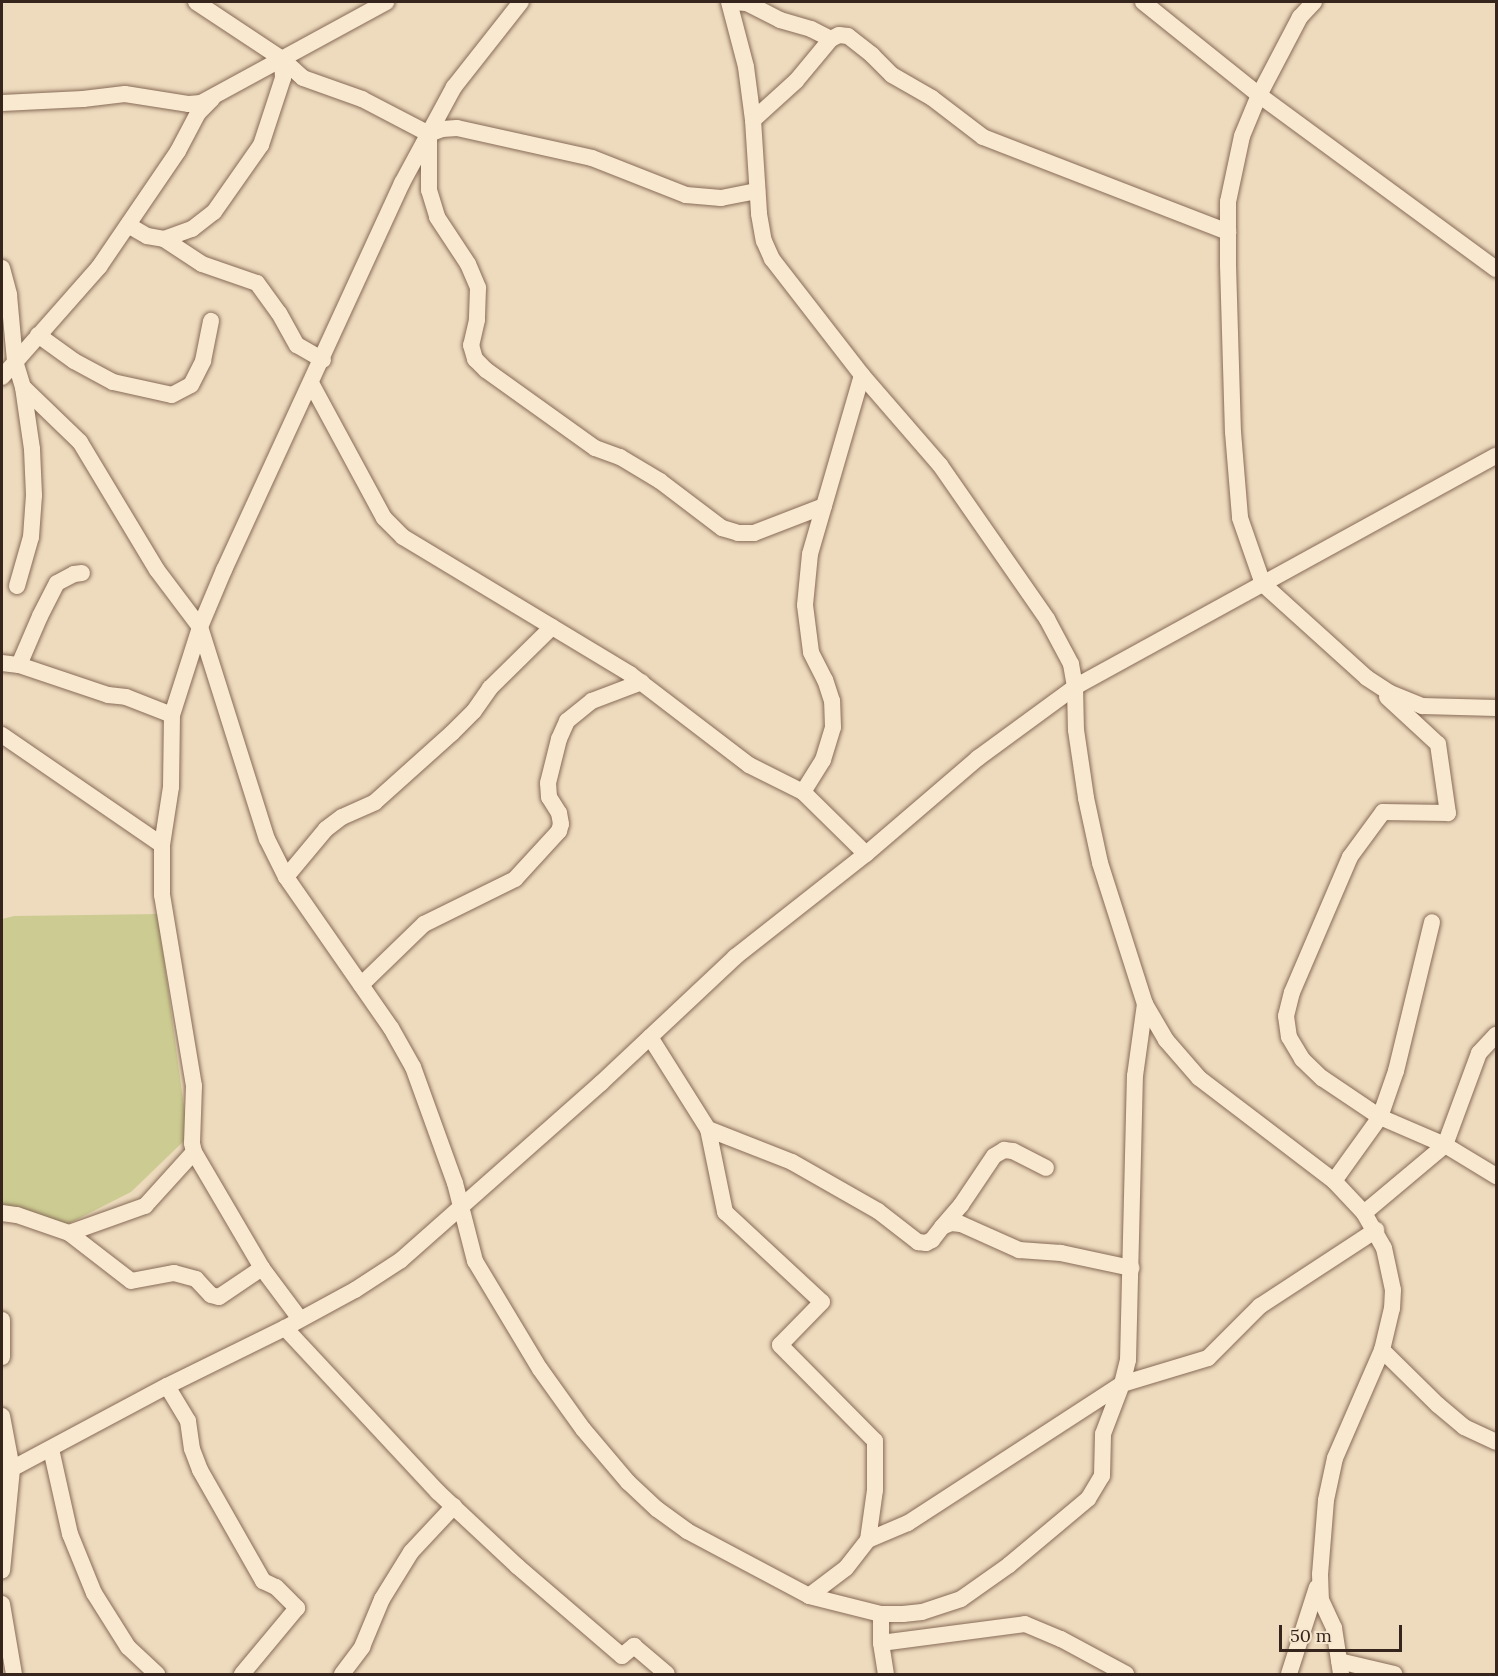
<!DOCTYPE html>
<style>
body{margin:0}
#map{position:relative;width:1498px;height:1676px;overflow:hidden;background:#eedbbe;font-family:Lora,serif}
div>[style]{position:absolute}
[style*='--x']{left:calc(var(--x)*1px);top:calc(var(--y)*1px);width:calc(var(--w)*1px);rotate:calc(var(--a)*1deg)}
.green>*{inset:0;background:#cccc92}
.roads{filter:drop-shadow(0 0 2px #876b57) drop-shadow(0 0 2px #876b57)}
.minor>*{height:16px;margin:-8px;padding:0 8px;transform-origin:8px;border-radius:8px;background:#f9e9d1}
span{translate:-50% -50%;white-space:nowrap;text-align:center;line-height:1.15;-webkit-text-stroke:5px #f6e6ce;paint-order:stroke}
.frame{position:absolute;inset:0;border:3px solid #36251c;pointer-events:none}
.scale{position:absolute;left:1279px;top:1625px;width:123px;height:27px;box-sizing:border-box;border:3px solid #36251c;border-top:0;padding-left:8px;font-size:18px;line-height:21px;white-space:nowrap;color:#36251c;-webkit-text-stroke:4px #f6e6ce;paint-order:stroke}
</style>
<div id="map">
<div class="green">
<i style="clip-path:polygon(158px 914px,188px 1137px,131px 1192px,68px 1224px,2px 1205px,2px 919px,14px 916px)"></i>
</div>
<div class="roads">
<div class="minor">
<i style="--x:196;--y:2;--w:103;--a:33.5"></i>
<i style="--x:282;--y:59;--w:28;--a:42"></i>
<i style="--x:303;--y:78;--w:63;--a:19.6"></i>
<i style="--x:362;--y:99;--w:76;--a:27.6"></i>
<i style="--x:429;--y:134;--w:14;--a:-21"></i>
<i style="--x:442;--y:129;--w:15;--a:-4"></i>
<i style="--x:457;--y:128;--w:138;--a:12.5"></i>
<i style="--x:592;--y:158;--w:101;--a:21.5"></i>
<i style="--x:686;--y:195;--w:35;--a:5"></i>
<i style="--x:721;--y:198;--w:37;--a:-11"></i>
<i style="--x:729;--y:2;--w:67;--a:75.3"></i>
<i style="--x:746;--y:67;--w:53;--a:82.5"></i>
<i style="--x:753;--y:120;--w:94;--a:86.3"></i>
<i style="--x:759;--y:214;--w:27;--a:80"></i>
<i style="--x:764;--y:241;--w:20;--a:66"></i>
<i style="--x:772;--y:259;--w:147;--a:52.2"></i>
<i style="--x:862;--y:375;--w:119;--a:49.1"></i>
<i style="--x:940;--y:465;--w:188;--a:55.2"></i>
<i style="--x:1047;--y:619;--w:51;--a:61.9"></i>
<i style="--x:1071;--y:664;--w:23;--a:80"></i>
<i style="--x:1075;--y:687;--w:43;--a:88.7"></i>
<i style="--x:1076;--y:730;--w:69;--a:81.6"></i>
<i style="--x:1086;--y:798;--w:66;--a:77.8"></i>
<i style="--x:1100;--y:863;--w:148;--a:72.3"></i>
<i style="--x:1145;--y:1004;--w:42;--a:59.7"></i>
<i style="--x:1166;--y:1040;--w:50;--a:49"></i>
<i style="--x:1199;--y:1078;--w:170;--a:37.3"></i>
<i style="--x:1334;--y:1181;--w:44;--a:46.8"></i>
<i style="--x:1364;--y:1213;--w:40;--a:60.3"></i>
<i style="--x:1384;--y:1248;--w:43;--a:77.9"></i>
<i style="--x:1393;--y:1290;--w:18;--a:93"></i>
<i style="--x:1392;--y:1308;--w:43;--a:103.4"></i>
<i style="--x:1382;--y:1350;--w:118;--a:113.5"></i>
<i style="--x:1335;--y:1458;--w:43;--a:102.1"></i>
<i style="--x:1326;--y:1500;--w:74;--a:94.6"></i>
<i style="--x:1320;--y:1574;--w:26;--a:88"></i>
<i style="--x:1321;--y:1600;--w:31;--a:65"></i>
<i style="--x:1334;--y:1628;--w:47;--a:81.3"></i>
<i style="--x:731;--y:2;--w:16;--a:4"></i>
<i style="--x:747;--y:3;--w:37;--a:27"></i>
<i style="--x:780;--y:20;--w:32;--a:16"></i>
<i style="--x:811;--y:29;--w:22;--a:27"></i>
<i style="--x:1143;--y:2;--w:149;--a:38.7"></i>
<i style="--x:1259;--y:95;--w:294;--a:36.3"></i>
<i style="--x:1314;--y:2;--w:21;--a:133"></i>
<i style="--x:1300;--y:17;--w:88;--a:117.7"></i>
<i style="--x:1259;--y:95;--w:44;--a:112.5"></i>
<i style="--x:1242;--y:136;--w:67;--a:102"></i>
<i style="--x:1228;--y:202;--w:63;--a:90"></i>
<i style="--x:1228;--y:265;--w:167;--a:88.3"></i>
<i style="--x:1233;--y:432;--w:86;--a:85.3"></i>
<i style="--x:1240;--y:518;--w:70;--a:70.8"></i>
<i style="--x:1263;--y:584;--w:140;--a:42.1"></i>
<i style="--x:1367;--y:678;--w:27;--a:33"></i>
<i style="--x:1390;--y:693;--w:35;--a:22"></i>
<i style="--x:1422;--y:706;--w:74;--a:1.5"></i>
<i style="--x:2;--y:103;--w:81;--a:-2.8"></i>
<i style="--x:83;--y:99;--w:42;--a:-6.8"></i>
<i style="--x:125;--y:94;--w:65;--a:8.9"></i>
<i style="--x:189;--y:104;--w:12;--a:-5"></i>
<i style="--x:201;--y:103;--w:211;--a:-28.6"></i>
<i style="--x:753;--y:120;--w:58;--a:-42.2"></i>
<i style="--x:796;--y:81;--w:55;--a:-50.2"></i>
<i style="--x:831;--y:39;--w:9;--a:-27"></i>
<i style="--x:839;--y:35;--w:9;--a:6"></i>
<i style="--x:848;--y:36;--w:31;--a:38"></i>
<i style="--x:872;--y:55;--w:28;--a:45"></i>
<i style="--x:892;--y:75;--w:46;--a:29.9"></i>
<i style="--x:932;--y:98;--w:64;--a:37.4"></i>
<i style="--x:983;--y:137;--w:263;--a:21.2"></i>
<i style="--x:429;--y:138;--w:52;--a:90"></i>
<i style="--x:429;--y:190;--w:28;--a:73"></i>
<i style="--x:437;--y:217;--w:56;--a:56.6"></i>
<i style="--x:468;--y:264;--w:26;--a:67"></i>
<i style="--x:478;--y:288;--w:32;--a:92"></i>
<i style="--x:477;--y:320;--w:26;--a:103"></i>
<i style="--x:471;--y:345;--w:15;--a:74"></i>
<i style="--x:475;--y:359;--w:16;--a:45"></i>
<i style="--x:486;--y:370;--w:134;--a:35.6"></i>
<i style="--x:595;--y:448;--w:27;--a:20"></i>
<i style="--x:620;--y:457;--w:47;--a:31"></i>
<i style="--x:660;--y:481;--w:78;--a:37.2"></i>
<i style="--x:722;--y:528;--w:17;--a:17"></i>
<i style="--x:738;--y:533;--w:16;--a:0"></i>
<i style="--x:754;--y:533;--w:75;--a:-21.1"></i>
<i style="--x:128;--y:225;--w:22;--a:30"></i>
<i style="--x:147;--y:236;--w:17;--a:10"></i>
<i style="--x:164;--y:239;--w:30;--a:-20"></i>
<i style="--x:192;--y:229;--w:28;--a:-38"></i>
<i style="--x:214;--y:212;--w:82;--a:-55"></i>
<i style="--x:261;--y:145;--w:71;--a:-71.8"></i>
<i style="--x:283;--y:78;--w:19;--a:-93"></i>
<i style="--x:164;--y:239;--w:45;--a:33.3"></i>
<i style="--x:202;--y:264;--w:58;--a:19.1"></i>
<i style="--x:257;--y:283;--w:37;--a:54"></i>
<i style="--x:279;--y:313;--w:37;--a:61"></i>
<i style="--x:297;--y:345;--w:30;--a:30"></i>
<i style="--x:2;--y:268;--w:28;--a:75"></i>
<i style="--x:9;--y:295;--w:66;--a:84.8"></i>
<i style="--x:15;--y:361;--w:27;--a:73"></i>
<i style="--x:23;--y:387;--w:79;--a:44"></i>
<i style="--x:80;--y:442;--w:149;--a:59"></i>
<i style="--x:157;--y:570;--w:71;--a:53"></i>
<i style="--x:200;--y:627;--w:222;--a:72.5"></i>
<i style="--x:267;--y:839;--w:42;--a:63.4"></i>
<i style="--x:286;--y:877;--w:184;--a:55.2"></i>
<i style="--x:391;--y:1028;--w:45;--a:60.6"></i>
<i style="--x:413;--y:1067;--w:123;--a:70.1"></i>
<i style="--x:455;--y:1183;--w:81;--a:75.6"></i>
<i style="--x:475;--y:1261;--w:126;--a:59"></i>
<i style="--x:540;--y:1369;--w:74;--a:54.4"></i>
<i style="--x:583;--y:1429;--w:70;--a:49.7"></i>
<i style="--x:628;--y:1482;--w:40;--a:43"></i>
<i style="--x:657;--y:1509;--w:37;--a:36"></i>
<i style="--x:687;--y:1531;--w:138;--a:28"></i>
<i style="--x:809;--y:1596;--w:74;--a:14"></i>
<i style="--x:881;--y:1614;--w:22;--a:0"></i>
<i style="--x:903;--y:1614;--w:19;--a:-6"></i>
<i style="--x:922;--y:1612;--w:41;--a:-18.4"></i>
<i style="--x:961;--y:1599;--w:59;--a:-35.3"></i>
<i style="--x:1009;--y:1565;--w:103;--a:-39.9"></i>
<i style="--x:1088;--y:1499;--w:27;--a:-59"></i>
<i style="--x:1102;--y:1476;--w:42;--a:-88.6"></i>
<i style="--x:1103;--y:1434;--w:53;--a:-69.2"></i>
<i style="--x:1122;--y:1384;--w:25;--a:-76"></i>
<i style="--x:1128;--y:1360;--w:284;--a:-88.6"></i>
<i style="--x:1135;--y:1076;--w:73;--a:-82.1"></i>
<i style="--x:38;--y:335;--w:44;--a:35.8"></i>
<i style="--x:74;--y:361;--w:44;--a:28.3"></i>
<i style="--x:113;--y:382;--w:60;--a:12.4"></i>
<i style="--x:172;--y:395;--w:21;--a:-28"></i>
<i style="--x:191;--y:385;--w:27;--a:-63"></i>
<i style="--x:203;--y:361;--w:41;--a:-78.7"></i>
<i style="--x:2;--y:377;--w:147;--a:-48.6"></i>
<i style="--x:99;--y:267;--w:140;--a:-55.7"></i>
<i style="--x:178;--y:151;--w:43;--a:-62.2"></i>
<i style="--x:198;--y:113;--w:20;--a:-45"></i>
<i style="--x:311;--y:383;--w:153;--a:61.6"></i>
<i style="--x:384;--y:518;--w:27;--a:45"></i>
<i style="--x:403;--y:537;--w:265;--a:31.1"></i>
<i style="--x:630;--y:674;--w:150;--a:37.4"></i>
<i style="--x:749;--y:765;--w:60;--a:26.6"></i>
<i style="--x:803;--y:792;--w:88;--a:44.5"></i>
<i style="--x:17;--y:586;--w:51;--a:-74.1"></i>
<i style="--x:31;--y:537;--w:42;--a:-85.9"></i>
<i style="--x:34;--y:495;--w:46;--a:-92.5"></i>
<i style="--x:32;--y:449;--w:63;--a:-98.3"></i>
<i style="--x:2;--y:663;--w:17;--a:7"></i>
<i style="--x:19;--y:665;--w:94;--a:18.6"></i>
<i style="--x:108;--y:695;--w:18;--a:6"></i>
<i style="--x:126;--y:697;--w:49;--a:21.4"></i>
<i style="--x:19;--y:665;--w:53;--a:-66.8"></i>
<i style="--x:40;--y:616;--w:37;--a:-63"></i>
<i style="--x:57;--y:583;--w:19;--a:-28"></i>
<i style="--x:74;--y:574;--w:8;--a:-7"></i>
<i style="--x:1387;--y:697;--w:69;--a:42.7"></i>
<i style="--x:1438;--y:744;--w:70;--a:81.8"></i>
<i style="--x:1448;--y:813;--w:65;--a:-179.1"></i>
<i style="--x:1383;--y:812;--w:56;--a:126.3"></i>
<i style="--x:1350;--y:857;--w:147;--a:113.2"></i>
<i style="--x:1292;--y:992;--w:25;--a:104"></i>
<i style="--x:1286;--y:1016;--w:21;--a:82"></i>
<i style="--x:1289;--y:1037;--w:26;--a:59"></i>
<i style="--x:1302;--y:1059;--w:28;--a:44"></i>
<i style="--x:1322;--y:1078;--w:70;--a:33.9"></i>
<i style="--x:1380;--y:1117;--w:71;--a:23.3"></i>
<i style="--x:1445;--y:1145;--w:60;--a:31.3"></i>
<i style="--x:2;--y:735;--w:194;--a:34.5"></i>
<i style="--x:803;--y:792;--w:38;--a:-58"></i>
<i style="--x:823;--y:760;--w:34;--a:-73"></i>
<i style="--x:833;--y:727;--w:26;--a:-92"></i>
<i style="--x:832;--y:701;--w:22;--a:-108"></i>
<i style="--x:825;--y:680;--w:31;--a:-117"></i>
<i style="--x:811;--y:652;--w:47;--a:-97.3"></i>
<i style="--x:805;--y:605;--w:51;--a:-84.4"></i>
<i style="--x:810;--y:554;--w:186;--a:-73.8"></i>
<i style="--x:286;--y:877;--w:62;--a:-50.2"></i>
<i style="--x:326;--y:829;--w:20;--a:-37"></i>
<i style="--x:342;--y:817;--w:36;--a:-24"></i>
<i style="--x:375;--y:802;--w:103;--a:-41.9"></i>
<i style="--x:452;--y:733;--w:31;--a:-45"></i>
<i style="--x:474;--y:711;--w:28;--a:-55"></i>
<i style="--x:490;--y:688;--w:87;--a:-44.5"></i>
<i style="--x:361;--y:985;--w:88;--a:-44.1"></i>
<i style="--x:424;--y:924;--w:102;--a:-26.3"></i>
<i style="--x:515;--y:879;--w:65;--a:-47.5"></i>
<i style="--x:559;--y:831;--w:7;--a:-74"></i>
<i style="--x:561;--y:824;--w:11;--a:-100"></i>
<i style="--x:559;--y:813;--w:19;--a:-122"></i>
<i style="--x:549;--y:797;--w:14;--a:-94"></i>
<i style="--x:548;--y:783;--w:45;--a:-76"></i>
<i style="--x:559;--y:739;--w:20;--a:-66"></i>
<i style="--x:567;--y:721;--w:32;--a:-39"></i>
<i style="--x:592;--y:701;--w:53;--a:-20.8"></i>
<i style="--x:650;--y:1037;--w:109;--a:57.8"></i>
<i style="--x:708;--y:1129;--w:90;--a:21.4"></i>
<i style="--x:792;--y:1162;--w:99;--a:29.7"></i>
<i style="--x:878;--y:1211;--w:51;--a:37.8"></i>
<i style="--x:918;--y:1242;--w:8;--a:7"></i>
<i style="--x:926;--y:1243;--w:7;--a:-27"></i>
<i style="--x:932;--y:1240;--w:16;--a:-52"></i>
<i style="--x:942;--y:1227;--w:10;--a:-24"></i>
<i style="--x:951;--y:1223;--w:10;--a:6"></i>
<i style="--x:961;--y:1224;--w:64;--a:24.1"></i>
<i style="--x:1019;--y:1250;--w:42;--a:4.1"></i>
<i style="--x:1061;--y:1253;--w:72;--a:12.1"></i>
<i style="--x:708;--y:1129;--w:85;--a:78.4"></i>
<i style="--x:725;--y:1212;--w:132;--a:42.9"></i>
<i style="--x:822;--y:1302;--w:60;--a:134.3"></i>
<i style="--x:780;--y:1345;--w:135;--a:45.3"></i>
<i style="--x:875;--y:1441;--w:49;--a:90"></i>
<i style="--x:875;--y:1490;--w:50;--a:98"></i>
<i style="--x:1334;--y:1181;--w:79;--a:-54.3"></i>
<i style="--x:1380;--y:1117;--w:49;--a:-70.8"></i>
<i style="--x:1396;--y:1071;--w:153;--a:-76.4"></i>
<i style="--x:2;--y:1213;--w:15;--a:8"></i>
<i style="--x:17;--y:1215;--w:55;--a:19.1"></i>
<i style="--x:69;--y:1233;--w:81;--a:-19.6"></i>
<i style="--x:145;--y:1206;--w:73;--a:-47.8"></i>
<i style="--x:1364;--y:1213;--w:106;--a:-40"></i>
<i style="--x:1445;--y:1145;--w:98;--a:-69.7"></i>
<i style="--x:1479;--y:1053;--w:25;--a:-47"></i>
<i style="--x:942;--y:1227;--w:29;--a:-49"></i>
<i style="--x:961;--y:1205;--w:59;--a:-56"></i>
<i style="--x:994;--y:1156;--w:12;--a:-31"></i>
<i style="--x:1004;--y:1150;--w:9;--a:6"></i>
<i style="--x:1013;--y:1151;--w:37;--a:27"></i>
<i style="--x:69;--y:1233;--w:78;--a:37.7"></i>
<i style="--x:131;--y:1281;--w:44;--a:-10.5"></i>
<i style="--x:174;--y:1273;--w:23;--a:15"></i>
<i style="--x:196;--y:1279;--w:22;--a:47"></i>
<i style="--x:211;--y:1295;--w:8;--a:14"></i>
<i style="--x:219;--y:1297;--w:52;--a:-34"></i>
<i style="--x:300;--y:1319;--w:64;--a:-126.7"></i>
<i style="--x:262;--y:1268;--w:134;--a:-120.4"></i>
<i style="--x:194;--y:1152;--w:9;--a:-103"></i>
<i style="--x:192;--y:1143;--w:57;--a:-88"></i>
<i style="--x:194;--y:1086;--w:194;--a:-99.5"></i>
<i style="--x:162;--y:895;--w:50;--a:-90"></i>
<i style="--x:162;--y:845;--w:59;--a:-81.2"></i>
<i style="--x:171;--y:787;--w:72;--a:-89.2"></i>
<i style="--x:172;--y:715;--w:92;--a:-72.3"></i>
<i style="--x:200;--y:627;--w:62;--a:-67.2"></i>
<i style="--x:224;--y:570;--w:426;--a:-65.3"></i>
<i style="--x:402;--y:183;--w:109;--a:-61.6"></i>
<i style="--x:454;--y:87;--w:108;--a:-51.8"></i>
<i style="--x:2;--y:1320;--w:37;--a:90"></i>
<i style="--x:285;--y:1328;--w:224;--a:47"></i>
<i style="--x:438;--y:1492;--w:108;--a:43.1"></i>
<i style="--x:517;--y:1566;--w:138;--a:40.6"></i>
<i style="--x:622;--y:1656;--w:16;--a:-40"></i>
<i style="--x:634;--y:1646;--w:43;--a:40.3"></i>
<i style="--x:1382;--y:1350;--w:78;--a:44.5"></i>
<i style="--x:1438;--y:1405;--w:34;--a:40"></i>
<i style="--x:1464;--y:1427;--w:35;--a:25"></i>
<i style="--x:167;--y:1386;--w:41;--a:59"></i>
<i style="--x:188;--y:1421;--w:28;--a:82"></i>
<i style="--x:192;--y:1449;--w:22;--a:69"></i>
<i style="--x:200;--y:1470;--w:128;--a:60.4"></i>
<i style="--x:263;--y:1581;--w:14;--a:25"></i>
<i style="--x:276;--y:1587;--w:30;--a:45"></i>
<i style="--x:297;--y:1608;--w:86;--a:129.8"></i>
<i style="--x:2;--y:1416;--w:54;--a:79.3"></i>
<i style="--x:12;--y:1469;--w:102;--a:95.6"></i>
<i style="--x:51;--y:1449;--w:87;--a:77.4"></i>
<i style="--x:70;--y:1534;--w:64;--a:67.9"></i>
<i style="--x:94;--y:1593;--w:64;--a:57.8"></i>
<i style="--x:128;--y:1647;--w:40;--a:43"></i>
<i style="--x:2;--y:1474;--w:187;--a:-28.1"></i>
<i style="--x:167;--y:1386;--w:131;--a:-26.2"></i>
<i style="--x:285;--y:1328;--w:80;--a:-28.5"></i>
<i style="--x:355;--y:1290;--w:55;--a:-33.1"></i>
<i style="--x:401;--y:1260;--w:267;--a:-41.5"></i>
<i style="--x:601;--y:1083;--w:184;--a:-43.2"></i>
<i style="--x:735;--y:957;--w:167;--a:-38.2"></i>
<i style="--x:866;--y:854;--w:148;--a:-40.6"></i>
<i style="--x:978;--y:758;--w:120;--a:-36.2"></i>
<i style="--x:1075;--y:687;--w:480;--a:-28.8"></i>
<i style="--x:809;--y:1596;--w:46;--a:-37.1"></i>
<i style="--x:846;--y:1568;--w:36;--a:-52"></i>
<i style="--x:868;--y:1540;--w:43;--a:-23"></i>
<i style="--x:908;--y:1523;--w:255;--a:-33"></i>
<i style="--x:1122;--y:1384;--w:90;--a:-16.8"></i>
<i style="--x:1208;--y:1358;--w:74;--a:-45"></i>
<i style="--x:1260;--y:1306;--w:139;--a:-33.2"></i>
<i style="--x:2;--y:1604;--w:71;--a:80.3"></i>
<i style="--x:881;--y:1614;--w:29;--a:90"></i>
<i style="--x:881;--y:1643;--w:31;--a:81"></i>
<i style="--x:881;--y:1643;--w:145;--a:-7.5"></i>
<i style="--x:1025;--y:1624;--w:39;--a:23"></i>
<i style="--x:1061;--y:1639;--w:74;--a:28.3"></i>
<i style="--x:1339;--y:1661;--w:57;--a:13.3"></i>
<i style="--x:342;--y:1674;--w:34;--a:-53"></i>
<i style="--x:362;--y:1647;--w:52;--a:-67.4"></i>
<i style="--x:382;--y:1599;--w:55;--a:-58.3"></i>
<i style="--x:411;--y:1552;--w:63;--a:-46.9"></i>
<i style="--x:1289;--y:1674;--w:91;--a:-72.2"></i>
</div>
</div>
<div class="frame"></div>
<div class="scale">50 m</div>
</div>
